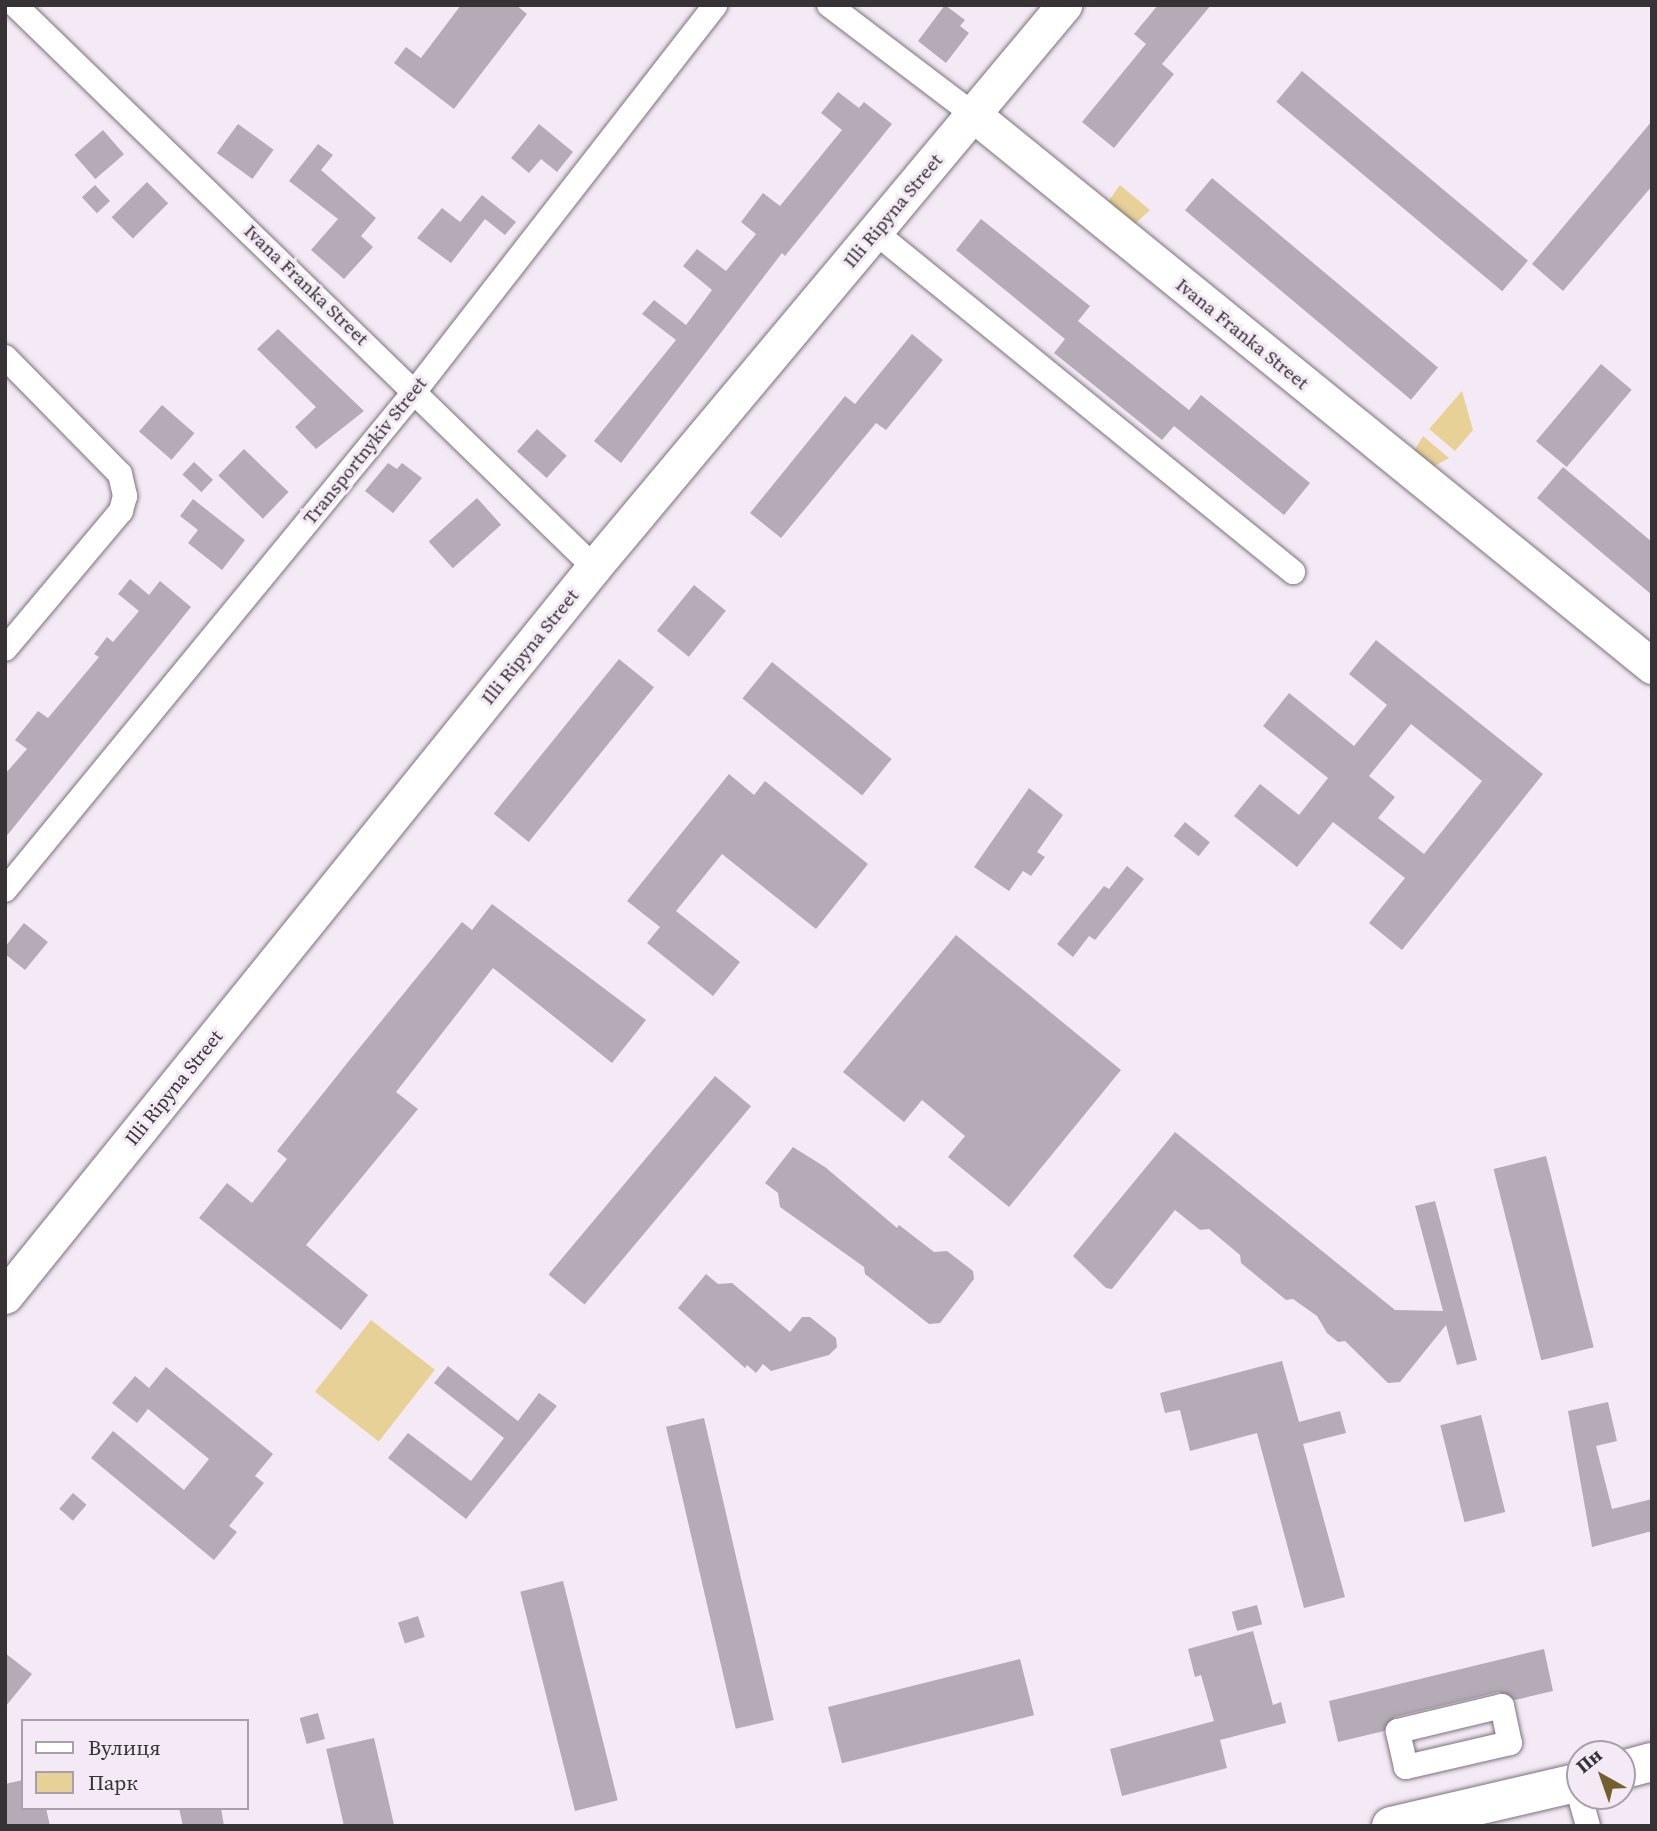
<!DOCTYPE html>
<meta charset="utf-8">
<style>
body{margin:0}
#map{position:relative;width:1657px;height:1831px;overflow:hidden;background:#f4eaf5;font-family:"Source Serif 4",serif}
div>[style]{position:absolute}
[style*='--x']{left:calc(var(--x)*1px);top:calc(var(--y)*1px);width:calc(var(--w)*1px);rotate:calc(var(--a)*1deg)}
.green>*{inset:0;background:#e8d197;transform-origin:0 0}
.building>*{inset:0;background:#b5abb6;transform-origin:0 0}
.roads{filter:drop-shadow(0 0 2px #7b727c) drop-shadow(0 0 2px #7b727c)}
.street>*{height:24px;margin:-12px;padding:0 12px;transform-origin:12px;border-radius:12px;background:#fff}
.secondary>*{height:35px;margin:-17.5px;padding:0 17.5px;transform-origin:17.5px;border-radius:17.5px;background:#fff}
.primary>*{height:38px;margin:-19px;padding:0 19px;transform-origin:19px;border-radius:19px;background:#fff}
span{translate:-50% -50%;white-space:nowrap;text-align:center;line-height:1.15;-webkit-text-stroke:6px #f4eaf5;paint-order:stroke}
.street-label{font-size:19px;color:#363236}
.frame{position:absolute;inset:0;border:7px solid #363236;pointer-events:none}
.legend{position:absolute;left:21px;top:1719px;width:228px;height:91px;box-sizing:border-box;background:#f4eaf5;border:2px solid #a8a0a9;margin:0;padding:9px 12px;list-style:none;font-size:21px;color:#363236}
.legend li{display:flex;align-items:center;gap:14px;height:35px}
.legend b{width:35px;border:2px solid #a8a0a9}
.north{position:absolute;left:1566px;top:1740px;width:70px;height:70px;box-sizing:border-box;background:#f4eaf5;border:2px solid #a8a0a9;border-radius:50%;rotate:320deg;font-size:19px;font-weight:700;line-height:28px;text-align:center;color:#363236}
.north::after{content:'';display:block;margin:auto;width:24px;height:32px;background:#73602e;clip-path:polygon(50% 0,100% 100%,50% 72%,0 100%)}
</style>
<div id="map">
<div class="green">
<i style="clip-path:polygon(1120px 185px,1150px 210px,1135px 224px,1105px 206px)"></i>
<i style="clip-path:polygon(1462px 391px,1473px 430px,1455px 451px,1429px 429px)"></i>
<i style="clip-path:polygon(1423px 436px,1449px 458px,1433px 467px,1414px 451px)"></i>
<i style="left:371px;top:1320px;width:81px;height:91px;rotate:38deg"></i>
</div>
<div class="building">
<i style="clip-path:polygon(461px 5px,516px 5px,527px 14px,454px 109px,394px 63px,406px 47px,421px 58px)"></i>
<i style="clip-path:polygon(945px 5px,965px 20px,960px 26px,969px 33px,946px 63px,918px 41px)"></i>
<i style="clip-path:polygon(1158px 5px,1211px 5px,1162px 64px,1174px 74px,1114px 148px,1082px 122px,1146px 44px,1134px 34px)"></i>
<i style="left:1302px;top:71px;width:295px;height:40px;rotate:40deg"></i>
<i style="clip-path:polygon(838px 92px,859px 108px,864px 102px,892px 124px,785px 256px,782px 253px,621px 463px,594px 441px,676px 340px,642px 314px,654px 300px,686px 325px,712px 290px,683px 266px,697px 249px,726px 271px,756px 234px,741px 222px,763px 193px,780px 206px,842px 130px,821px 113px)"></i>
<i style="clip-path:polygon(1652px 121px,1652px 186px,1563px 291px,1532px 264px)"></i>
<i style="left:238px;top:124px;width:44px;height:36px;rotate:36deg"></i>
<i style="clip-path:polygon(539px 124px,573px 152px,557px 172px,541px 159px,529px 173px,511px 158px)"></i>
<i style="left:103px;top:130px;width:32px;height:38px;rotate:49deg"></i>
<i style="clip-path:polygon(318px 144px,333px 155px,321px 170px,376px 218px,361px 236px,373px 247px,344px 279px,311px 250px,338px 219px,289px 181px)"></i>
<i style="left:1212px;top:178px;width:295px;height:42px;rotate:40deg"></i>
<i style="left:147px;top:182px;width:30px;height:50px;rotate:45deg"></i>
<i style="left:95px;top:185px;width:22px;height:18px;rotate:47deg"></i>
<i style="clip-path:polygon(482px 195px,516px 222px,505px 235px,485px 219px,451px 263px,417px 238px,442px 208px,460px 222px)"></i>
<i style="clip-path:polygon(981px 219px,1090px 306px,1078px 321px,1189px 410px,1201px 395px,1310px 483px,1284px 515px,1174px 426px,1162px 440px,1054px 353px,1065px 339px,956px 250px)"></i>
<i style="clip-path:polygon(278px 329px,364px 411px,316px 449px,295px 427px,316px 407px,257px 349px)"></i>
<i style="clip-path:polygon(912px 334px,943px 360px,886px 430px,876px 423px,781px 538px,750px 513px,845px 396px,855px 404px)"></i>
<i style="left:1601px;top:364px;width:40px;height:101px;rotate:40deg"></i>
<i style="left:162px;top:405px;width:43px;height:35px;rotate:41deg"></i>
<i style="left:537px;top:429px;width:40px;height:30px;rotate:42deg"></i>
<i style="left:244px;top:449px;width:62px;height:37px;rotate:44deg"></i>
<i style="left:194px;top:462px;width:26px;height:17px;rotate:43deg"></i>
<i style="clip-path:polygon(388px 463px,397px 469px,402px 463px,422px 478px,393px 513px,365px 491px)"></i>
<i style="clip-path:polygon(1563px 467px,1652px 542px,1652px 595px,1537px 498px)"></i>
<i style="left:477px;top:498px;width:36px;height:65px;rotate:48deg"></i>
<i style="clip-path:polygon(193px 499px,245px 540px,222px 570px,188px 543px,198px 530px,180px 516px)"></i>
<i style="clip-path:polygon(130px 579px,149px 595px,160px 581px,191px 607px,5px 838px,5px 774px,27px 749px,15px 740px,38px 711px,48px 718px,99px 657px,94px 654px,107px 637px,113px 642px,139px 611px,118px 594px)"></i>
<i style="left:694px;top:585px;width:41px;height:59px;rotate:39deg"></i>
<i style="clip-path:polygon(evenodd,1376px 640px,1543px 774px,1402px 950px,1369px 923px,1405px 878px,1333px 822px,1297px 867px,1234px 816px,1260px 784px,1299px 815px,1328px 778px,1263px 726px,1289px 693px,1354px 746px,1387px 705px,1349px 674px,1376px 640px,1411px 724px,1482px 781px,1424px 854px,1378px 818px,1395px 797px,1369px 776px,1411px 724px)"></i>
<i style="left:619px;top:659px;width:45px;height:199px;rotate:39deg"></i>
<i style="left:772px;top:662px;width:154px;height:47px;rotate:39deg"></i>
<i style="clip-path:polygon(729px 774px,754px 795px,765px 781px,868px 864px,816px 929px,722px 854px,676px 911px,740px 962px,713px 996px,647px 943px,660px 927px,627px 901px)"></i>
<i style="clip-path:polygon(1029px 788px,1063px 815px,1037px 852px,1045px 857px,1031px 876px,1023px 871px,1009px 891px,974px 867px)"></i>
<i style="left:1185px;top:822px;width:32px;height:18px;rotate:39deg"></i>
<i style="clip-path:polygon(1127px 866px,1144px 879px,1095px 940px,1089px 936px,1073px 957px,1057px 944px,1104px 886px,1109px 889px)"></i>
<i style="clip-path:polygon(492px 904px,646px 1020px,612px 1063px,493px 968px,396px 1092px,418px 1109px,306px 1245px,368px 1295px,341px 1330px,199px 1218px,227px 1183px,252px 1203px,287px 1159px,277px 1151px,352px 1057px,462px 922px,472px 930px)"></i>
<i style="clip-path:polygon(24px 923px,48px 942px,25px 970px,5px 954px,5px 947px)"></i>
<i style="clip-path:polygon(956px 935px,1121px 1070px,1009px 1207px,948px 1157px,965px 1136px,922px 1100px,904px 1122px,843px 1072px)"></i>
<i style="left:715px;top:1076px;width:47px;height:259px;rotate:40deg"></i>
<i style="clip-path:polygon(1175px 1132px,1395px 1310px,1443px 1311px,1415px 1206px,1435px 1201px,1477px 1360px,1457px 1365px,1446px 1325px,1400px 1382px,1388px 1383px,1345px 1341px,1338px 1342px,1327px 1333px,1317px 1316px,1293px 1299px,1286px 1300px,1241px 1263px,1240px 1255px,1209px 1229px,1200px 1230px,1175px 1210px,1112px 1289px,1106px 1288px,1073px 1256px)"></i>
<i style="clip-path:polygon(793px 1147px,825px 1167px,897px 1228px,899px 1225px,934px 1252px,947px 1251px,973px 1271px,974px 1279px,940px 1323px,929px 1324px,865px 1274px,864px 1267px,780px 1207px,778px 1193px,765px 1183px)"></i>
<i style="left:1546px;top:1156px;width:197px;height:54px;rotate:76deg"></i>
<i style="clip-path:polygon(706px 1274px,718px 1284px,732px 1283px,790px 1332px,802px 1317px,810px 1317px,836px 1338px,837px 1347px,829px 1355px,771px 1371px,763px 1364px,756px 1373px,747px 1365px,745px 1368px,678px 1308px)"></i>
<i style="clip-path:polygon(1282px 1361px,1299px 1422px,1340px 1411px,1346px 1433px,1303px 1444px,1345px 1597px,1304px 1608px,1257px 1433px,1190px 1451px,1180px 1410px,1165px 1413px,1160px 1393px)"></i>
<i style="clip-path:polygon(448px 1366px,518px 1421px,539px 1393px,557px 1406px,466px 1519px,388px 1458px,408px 1433px,471px 1481px,504px 1438px,434px 1383px)"></i>
<i style="clip-path:polygon(166px 1367px,273px 1454px,255px 1476px,264px 1483px,229px 1526px,237px 1532px,214px 1560px,91px 1458px,113px 1431px,184px 1490px,209px 1459px,148px 1409px,137px 1423px,112px 1403px,135px 1376px,149px 1388px)"></i>
<i style="clip-path:polygon(1608px 1402px,1617px 1441px,1596px 1446px,1612px 1509px,1652px 1499px,1652px 1531px,1592px 1547px,1568px 1411px)"></i>
<i style="left:1481px;top:1415px;width:100px;height:42px;rotate:76deg"></i>
<i style="left:704px;top:1418px;width:310px;height:39px;rotate:77deg"></i>
<i style="left:73px;top:1493px;width:18px;height:21px;rotate:41deg"></i>
<i style="left:563px;top:1581px;width:226px;height:44px;rotate:76deg"></i>
<i style="left:1257px;top:1605px;width:20px;height:26px;rotate:75deg"></i>
<i style="left:418px;top:1616px;width:22px;height:21px;rotate:72deg"></i>
<i style="clip-path:polygon(1253px 1631px,1273px 1705px,1281px 1702px,1286px 1723px,1220px 1740px,1227px 1768px,1122px 1796px,1110px 1749px,1214px 1721px,1201px 1675px,1195px 1677px,1188px 1649px)"></i>
<i style="clip-path:polygon(1544px 1649px,1553px 1691px,1515px 1700px,1499px 1692px,1395px 1717px,1384px 1731px,1338px 1742px,1329px 1701px)"></i>
<i style="clip-path:polygon(5px 1653px,32px 1674px,5px 1707px)"></i>
<i style="left:1020px;top:1659px;width:58px;height:198px;rotate:76deg"></i>
<i style="left:318px;top:1713px;width:27px;height:19px;rotate:75deg"></i>
<i style="left:374px;top:1738px;width:90px;height:49px;rotate:77deg"></i>
<i style="clip-path:polygon(23px 1780px,23px 1808px,46px 1808px,50px 1826px,5px 1826px,5px 1784px)"></i>
<i style="clip-path:polygon(179px 1808px,221px 1808px,224px 1826px,183px 1826px)"></i>
</div>
<div class="roads">
<div class="street">
<i style="--x:15;--y:5;--w:807;--a:44.15"></i>
<i style="--x:829;--y:5;--w:182;--a:37.2"></i>
<i style="--x:875;--y:232;--w:539;--a:39.12"></i>
<i style="--x:5;--y:357;--w:164;--a:45.5"></i>
<i style="--x:120;--y:474;--w:23;--a:77"></i>
<i style="--x:125;--y:496;--w:16;--a:105"></i>
<i style="--x:121;--y:511;--w:180;--a:130"></i>
<i style="--x:5;--y:890;--w:646;--a:-50.59"></i>
<i style="--x:415;--y:391;--w:489;--a:-52.1"></i>
<i style="--x:1502;--y:1706;--w:38;--a:78"></i>
<i style="--x:1510;--y:1743;--w:107;--a:167"></i>
<i style="--x:1406;--y:1767;--w:37;--a:-103"></i>
<i style="--x:1398;--y:1731;--w:107;--a:-13.5"></i>
<i style="--x:1576;--y:1783;--w:45;--a:74.4"></i>
</div>
<div class="secondary">
<i style="--x:974;--y:115;--w:874;--a:39.1"></i>
<i style="--x:5;--y:1296;--w:937;--a:-51.06"></i>
<i style="--x:594;--y:567;--w:733;--a:-50.09"></i>
</div>
<div class="primary">
<i style="--x:1622;--y:1770;--w:31;--a:-15"></i>
<i style="--x:1391;--y:1826;--w:194;--a:-13.1"></i>
</div>
</div>
<div class="street-label">
<span style="left:893px;top:211px;rotate:-50deg">Illi Ripyna Street</span>
<span style="left:306px;top:285px;rotate:44deg">Ivana Franka Street</span>
<span style="left:1242px;top:334px;rotate:39deg">Ivana Franka Street</span>
<span style="left:365px;top:451px;rotate:-51deg">Transportnykiv Street</span>
<span style="left:530px;top:647px;rotate:-51deg">Illi Ripyna Street</span>
<span style="left:174px;top:1088px;rotate:-51deg">Illi Ripyna Street</span>
</div>
<div class="frame"></div>
<ul class="legend">
<li><b style="height:9px;background:#fff"></b>Вулиця</li>
<li><b style="height:19px;background:#e8d197"></b>Парк</li>
</ul>
<div class="north">Пн</div>
</div>
